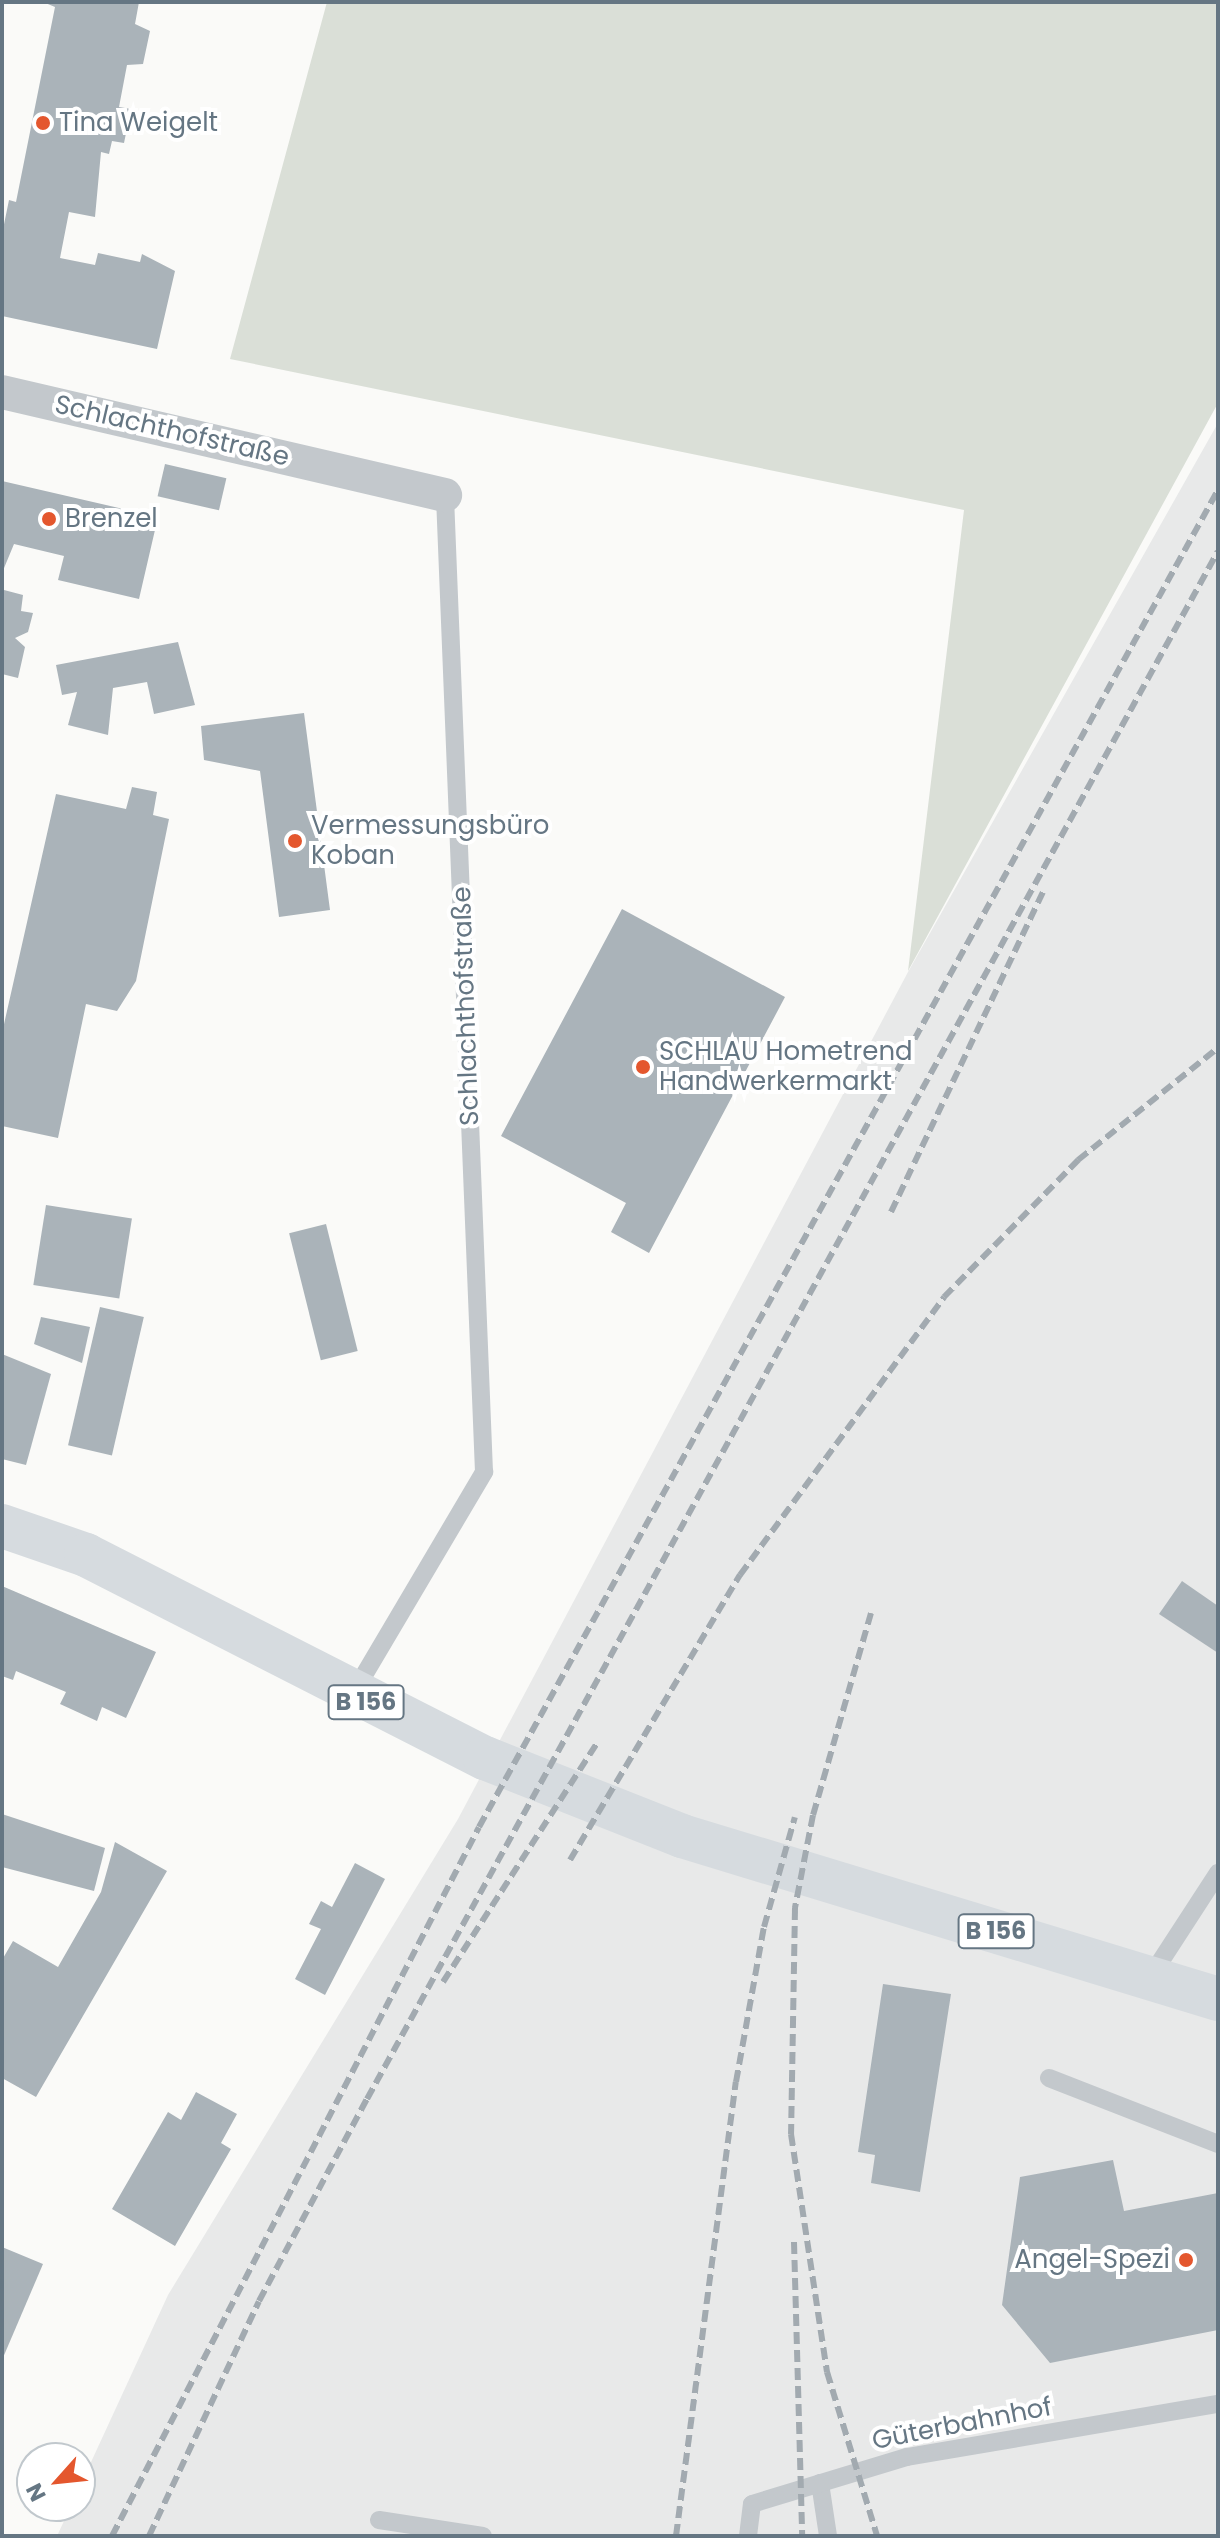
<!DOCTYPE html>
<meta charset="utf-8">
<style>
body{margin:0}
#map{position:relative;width:1220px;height:2538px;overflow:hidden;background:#fafaf8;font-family:Poppins,sans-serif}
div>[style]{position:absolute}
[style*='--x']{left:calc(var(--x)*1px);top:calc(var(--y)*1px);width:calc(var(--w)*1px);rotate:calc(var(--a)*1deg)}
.built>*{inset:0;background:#e8e9e9}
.green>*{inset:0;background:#dadfd7}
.building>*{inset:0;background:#aab3b9;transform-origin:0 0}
.lane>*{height:18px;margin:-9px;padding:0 9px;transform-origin:9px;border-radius:9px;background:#c3c8cc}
.street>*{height:34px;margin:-17px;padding:0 17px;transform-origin:17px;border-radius:17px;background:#c3c8cc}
.primary>*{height:44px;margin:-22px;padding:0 22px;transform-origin:22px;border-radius:22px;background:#d6dbdf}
.rail>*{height:6px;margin-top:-3px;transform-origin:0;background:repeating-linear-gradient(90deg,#a2aab0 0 12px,transparent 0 18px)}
.dots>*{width:22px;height:22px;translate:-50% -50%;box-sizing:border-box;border:4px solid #fff;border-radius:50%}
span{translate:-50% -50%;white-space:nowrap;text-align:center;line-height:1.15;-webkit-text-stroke:8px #fff;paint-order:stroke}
.shield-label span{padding:2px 6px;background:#fff;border:2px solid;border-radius:6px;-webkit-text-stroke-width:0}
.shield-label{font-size:24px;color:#657683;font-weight:700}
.poi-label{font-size:26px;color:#657683}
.left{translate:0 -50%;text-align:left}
.right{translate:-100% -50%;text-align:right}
.street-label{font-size:26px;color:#657683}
.frame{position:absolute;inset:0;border:4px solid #657683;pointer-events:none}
.north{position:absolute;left:16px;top:2442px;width:80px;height:80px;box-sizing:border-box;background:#fff;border:2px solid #c1c8cd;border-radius:50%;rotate:243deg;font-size:22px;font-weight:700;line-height:32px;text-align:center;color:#657683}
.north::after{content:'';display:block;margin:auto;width:28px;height:36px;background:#e4572e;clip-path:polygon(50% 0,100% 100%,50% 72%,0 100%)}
</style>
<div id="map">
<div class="built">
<i style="clip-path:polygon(1218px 423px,1218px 2536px,57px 2536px,71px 2506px,80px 2506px,80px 2486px,168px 2295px,458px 1819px,908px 972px)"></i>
</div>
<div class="green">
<i style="clip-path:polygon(327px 2px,1218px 2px,1218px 403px,908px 971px,964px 510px,230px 359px)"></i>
</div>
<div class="building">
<i style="clip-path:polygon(43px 2px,139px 2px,135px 24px,150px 31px,143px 64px,127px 65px,119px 107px,131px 109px,124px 143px,112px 141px,109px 154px,101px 152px,95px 217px,69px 212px,60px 258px,95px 265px,98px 253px,140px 262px,142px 254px,175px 271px,157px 349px,2px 316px,2px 234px,9px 200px,16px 202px,55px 7px)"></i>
<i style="left:165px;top:464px;width:63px;height:33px;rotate:13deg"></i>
<i style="clip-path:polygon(2px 481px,158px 517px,139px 599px,58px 580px,64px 556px,14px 544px,2px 573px)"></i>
<i style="clip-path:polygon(2px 577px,4px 590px,23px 595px,21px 611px,33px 613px,28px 632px,15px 638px,25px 647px,18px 678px,2px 674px)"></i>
<i style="clip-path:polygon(178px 642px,195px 705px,154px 714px,147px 682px,113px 688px,108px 735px,68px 725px,77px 692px,62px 695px,56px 665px)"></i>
<i style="clip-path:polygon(304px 713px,330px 910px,279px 917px,260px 771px,204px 760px,201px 726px)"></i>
<i style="clip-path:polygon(132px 787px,157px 792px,153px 815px,169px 819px,136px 981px,117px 1011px,86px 1004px,58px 1138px,2px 1126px,2px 1033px,56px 794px,126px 809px)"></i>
<i style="clip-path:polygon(622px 909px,785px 997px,649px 1253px,611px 1232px,626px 1203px,501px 1136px)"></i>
<i style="left:46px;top:1205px;width:87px;height:81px;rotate:9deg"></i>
<i style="left:326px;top:1224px;width:131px;height:38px;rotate:76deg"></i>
<i style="left:100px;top:1307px;width:45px;height:142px;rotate:13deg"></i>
<i style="clip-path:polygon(41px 1317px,90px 1327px,82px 1363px,34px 1344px)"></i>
<i style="clip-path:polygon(2px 1354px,51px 1374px,26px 1465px,2px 1459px)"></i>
<i style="clip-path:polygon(1182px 1581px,1218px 1606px,1218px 1653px,1159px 1614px)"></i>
<i style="clip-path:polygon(2px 1586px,156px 1652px,126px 1718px,102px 1707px,97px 1721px,60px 1704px,66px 1692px,16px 1671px,13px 1680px,2px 1676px)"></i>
<i style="clip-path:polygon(2px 1814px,105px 1848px,94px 1891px,2px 1867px)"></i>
<i style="clip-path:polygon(115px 1842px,167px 1871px,36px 2097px,2px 2078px,2px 1960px,13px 1941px,58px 1967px,101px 1892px)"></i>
<i style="clip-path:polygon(355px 1863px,385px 1879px,325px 1995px,295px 1979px,321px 1929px,309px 1924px,321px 1901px,332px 1907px)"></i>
<i style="clip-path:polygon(883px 1984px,951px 1994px,920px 2192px,871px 2183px,875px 2155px,858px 2152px)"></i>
<i style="clip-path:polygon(196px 2092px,237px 2114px,221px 2143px,231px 2149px,175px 2246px,112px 2209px,168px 2112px,181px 2120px)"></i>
<i style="clip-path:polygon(1113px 2160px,1124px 2211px,1218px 2193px,1218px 2330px,1050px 2363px,1002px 2305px,1020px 2177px)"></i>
<i style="clip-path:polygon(2px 2247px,43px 2264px,2px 2360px)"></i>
</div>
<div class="lane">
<i style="--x:354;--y:1692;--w:256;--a:-59.4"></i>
<i style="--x:484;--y:1472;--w:978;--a:-92.29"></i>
<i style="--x:1151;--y:1976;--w:123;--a:-57"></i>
<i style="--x:1049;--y:2078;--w:181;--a:21.3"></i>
<i style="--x:820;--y:2483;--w:54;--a:81.4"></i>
<i style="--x:379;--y:2520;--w:105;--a:8.7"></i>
<i style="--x:748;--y:2536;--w:32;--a:-83"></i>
<i style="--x:752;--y:2504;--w:162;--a:-16.9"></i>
<i style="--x:907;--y:2457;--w:315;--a:-9.7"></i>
</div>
<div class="street">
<i style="--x:2;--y:392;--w:455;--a:13.1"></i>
</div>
<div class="primary">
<i style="--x:2;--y:1526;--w:89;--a:19"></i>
<i style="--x:86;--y:1555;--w:448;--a:27"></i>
<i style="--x:485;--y:1758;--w:212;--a:21.6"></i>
<i style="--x:682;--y:1836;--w:560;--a:16.91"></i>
</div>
<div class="rail">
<i style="--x:891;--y:1212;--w:354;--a:-64.6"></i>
<i style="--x:871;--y:1613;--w:210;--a:106"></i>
<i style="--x:813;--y:1815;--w:95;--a:101"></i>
<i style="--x:795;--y:1908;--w:226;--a:91"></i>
<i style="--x:791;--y:2134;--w:241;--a:81.4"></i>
<i style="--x:827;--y:2372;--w:171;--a:73"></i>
<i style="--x:570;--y:1860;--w:332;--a:-59.2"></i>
<i style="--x:740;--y:1575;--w:345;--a:-53.7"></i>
<i style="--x:944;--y:1297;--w:192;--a:-45.6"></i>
<i style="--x:1078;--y:1160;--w:179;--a:-38.7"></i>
<i style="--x:443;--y:1982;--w:284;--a:-57.2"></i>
<i style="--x:794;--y:2242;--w:294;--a:88.4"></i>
<i style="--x:112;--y:2536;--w:798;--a:-62.63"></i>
<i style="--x:479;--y:1827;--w:1528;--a:-61.07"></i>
<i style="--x:149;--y:2536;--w:259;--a:-64.9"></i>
<i style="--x:259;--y:2301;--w:229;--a:-61.9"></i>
<i style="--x:367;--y:2099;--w:1766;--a:-61.2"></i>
<i style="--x:676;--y:2536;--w:458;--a:-82.5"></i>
<i style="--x:736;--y:2082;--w:158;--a:-79.8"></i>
<i style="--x:764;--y:1927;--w:114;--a:-74.3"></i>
</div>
<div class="dots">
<i style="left:43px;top:123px;background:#e4572e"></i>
<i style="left:49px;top:519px;background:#e4572e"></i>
<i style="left:295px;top:841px;background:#e4572e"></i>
<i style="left:643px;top:1067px;background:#e4572e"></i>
<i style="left:1186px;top:2260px;background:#e4572e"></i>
</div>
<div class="shield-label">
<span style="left:366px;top:1702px">B 156</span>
<span style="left:996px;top:1931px">B 156</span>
</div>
<div class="poi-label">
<span class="left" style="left:59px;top:123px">Tina Weigelt</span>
<span class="left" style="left:65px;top:519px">Brenzel</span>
<span class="left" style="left:311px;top:841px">Vermessungsbüro<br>Koban</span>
<span class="left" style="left:659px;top:1067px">SCHLAU Hometrend<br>Handwerkermarkt</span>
<span class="right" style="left:1170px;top:2260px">Angel-Spezi</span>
</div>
<div class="street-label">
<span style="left:172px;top:431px;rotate:13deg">Schlachthofstraße</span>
<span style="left:466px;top:1006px;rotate:-92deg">Schlachthofstraße</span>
<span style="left:962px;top:2424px;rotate:-11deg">Güterbahnhof</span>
</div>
<div class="frame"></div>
<div class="north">N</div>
</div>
